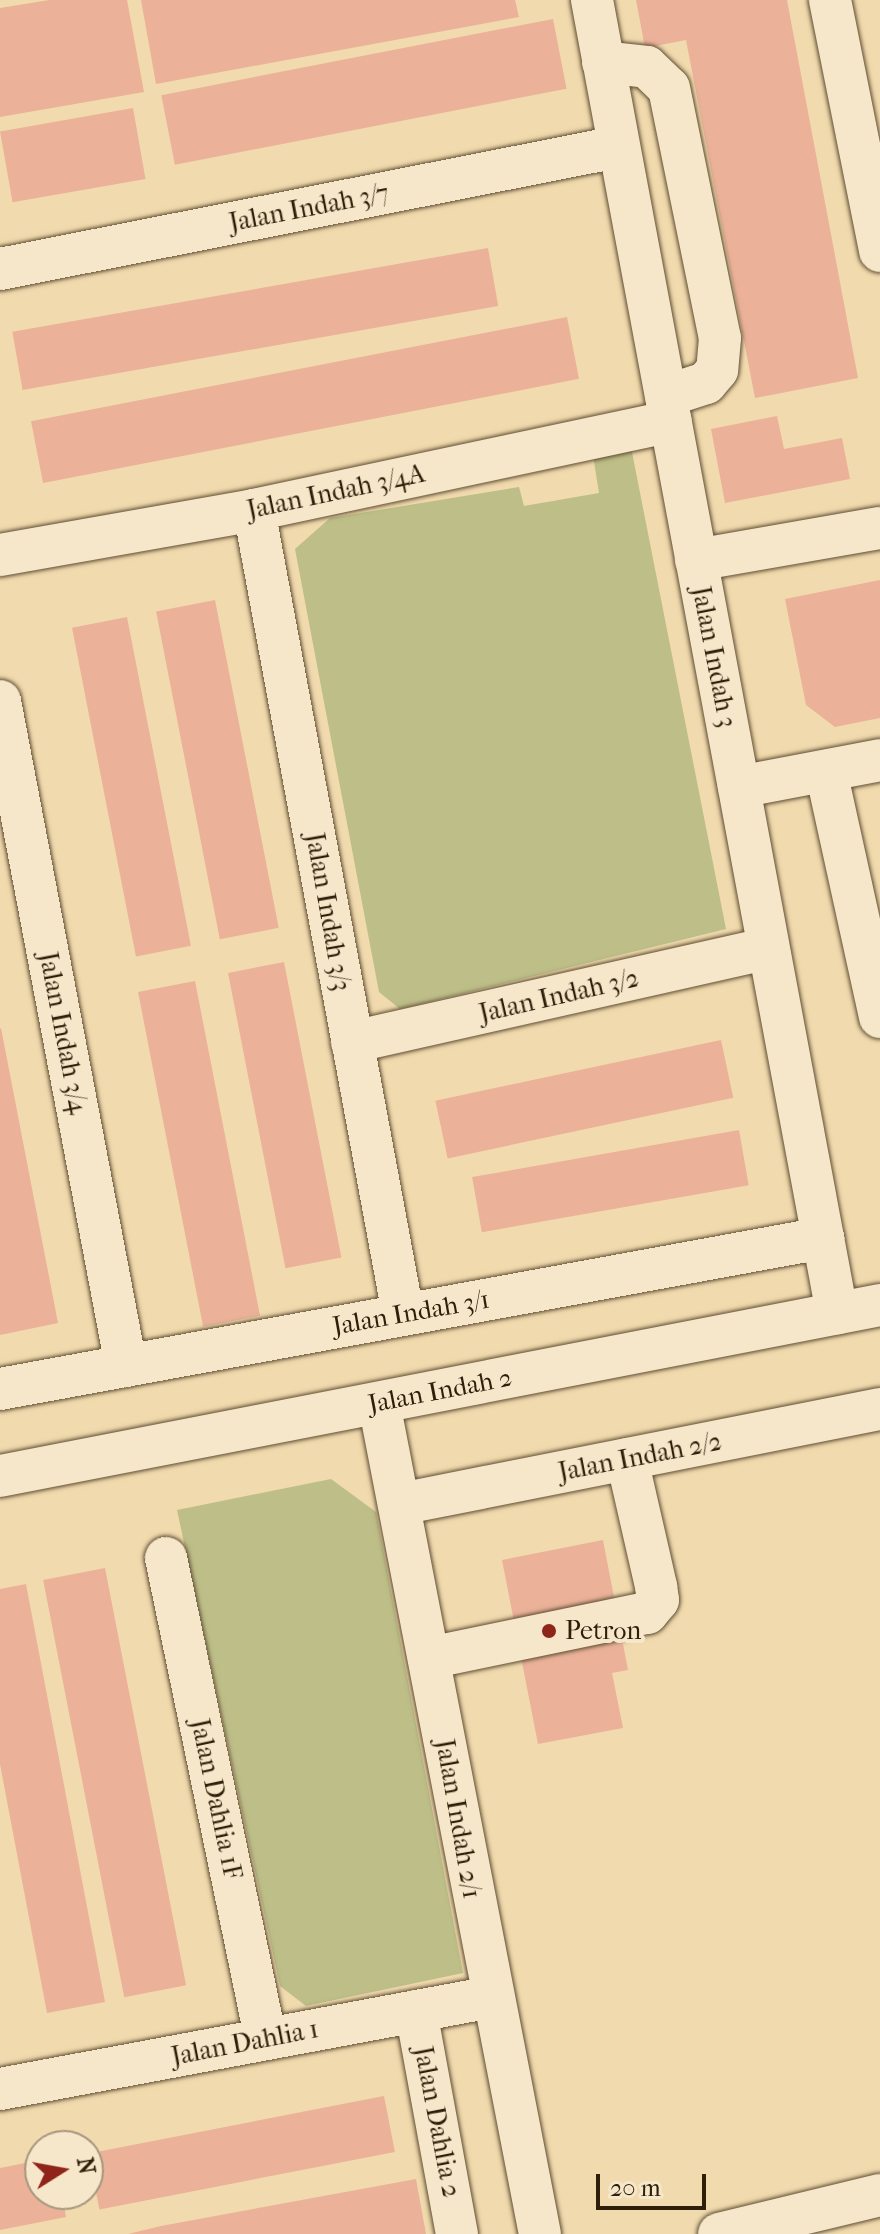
<!DOCTYPE html>
<style>
body{margin:0}
#map{position:relative;width:880px;height:2234px;overflow:hidden;background:#f1daad;font-family:"IM FELL French Canon",serif}
div>[style]{position:absolute}
[style*='--x']{left:calc(var(--x)*1px);top:calc(var(--y)*1px);width:calc(var(--w)*1px);rotate:calc(var(--a)*1deg)}
.green>*{inset:0;background:#bdbe88}
.building>*{inset:0;background:#ebb299;transform-origin:0 0}
.roads{filter:drop-shadow(0 0 2px #5f4e34) drop-shadow(0 0 2px #5f4e34)}
.minor>*{height:42px;margin:-21px;padding:0 21px;transform-origin:21px;border-radius:21px;background:#f6e7ca}
.dots>*{width:22px;height:22px;translate:-50% -50%;box-sizing:border-box;border:4px solid #f6e7ca;border-radius:50%}
span{translate:-50% -50%;white-space:nowrap;text-align:center;line-height:1.15;-webkit-text-stroke:8px #f6e7ca;paint-order:stroke}
.street-label{font-size:26px;color:#2e1f0b}
.poi-label{font-size:26px;color:#2e1f0b}
.left{translate:0 -50%;text-align:left}
.north{position:absolute;left:24px;top:2130px;width:80px;height:80px;box-sizing:border-box;background:#f6e7ca;border:2px solid #a6977e;border-radius:50%;rotate:79deg;font-size:22px;font-weight:700;line-height:32px;text-align:center;color:#2e1f0b}
.north::after{content:'';display:block;margin:auto;width:28px;height:36px;background:#8f2418;clip-path:polygon(50% 0,100% 100%,50% 72%,0 100%)}
.scale{position:absolute;left:596px;top:2174px;width:110px;height:36px;box-sizing:border-box;border:4px solid #2e1f0b;border-top:0;padding-left:10px;font-size:24px;line-height:28px;white-space:nowrap;color:#2e1f0b;-webkit-text-stroke:6px #f6e7ca;paint-order:stroke}
</style>
<div id="map">
<div class="green">
<i style="clip-path:polygon(630px 442px,726px 929px,400px 1009px,379px 992px,295px 549px,330px 518px,519px 487px,524px 506px,599px 493px,592px 449px)"></i>
<i style="clip-path:polygon(331px 1479px,376px 1512px,463px 1973px,306px 2006px,280px 1986px,177px 1510px)"></i>
</div>
<div class="building">
<i style="clip-path:polygon(49px 0,127px 0,144px 92px,0 117px,0 8px)"></i>
<i style="clip-path:polygon(141px 0,515px 0,519px 17px,156px 84px)"></i>
<i style="clip-path:polygon(636px 0,787px 0,858px 378px,755px 398px,686px 40px,645px 48px)"></i>
<i style="left:553px;top:19px;width:71px;height:399px;rotate:79deg"></i>
<i style="left:133px;top:108px;width:72px;height:135px;rotate:80deg"></i>
<i style="left:488px;top:248px;width:59px;height:483px;rotate:80deg"></i>
<i style="left:567px;top:317px;width:63px;height:546px;rotate:79deg"></i>
<i style="clip-path:polygon(777px 416px,784px 449px,842px 438px,850px 479px,725px 503px,711px 429px)"></i>
<i style="clip-path:polygon(880px 580px,880px 718px,835px 727px,806px 705px,785px 599px)"></i>
<i style="left:215px;top:600px;width:334px;height:60px;rotate:79deg"></i>
<i style="left:127px;top:617px;width:335px;height:56px;rotate:79deg"></i>
<i style="left:284px;top:962px;width:301px;height:57px;rotate:79deg"></i>
<i style="left:195px;top:981px;width:341px;height:58px;rotate:79deg"></i>
<i style="clip-path:polygon(1px 1028px,58px 1323px,0 1335px,0 1029px)"></i>
<i style="left:721px;top:1040px;width:59px;height:292px;rotate:78deg"></i>
<i style="left:739px;top:1130px;width:56px;height:271px;rotate:80deg"></i>
<i style="clip-path:polygon(603px 1540px,628px 1670px,612px 1673px,623px 1728px,538px 1744px,502px 1560px)"></i>
<i style="left:105px;top:1568px;width:425px;height:63px;rotate:79deg"></i>
<i style="clip-path:polygon(26px 1584px,105px 2002px,47px 2013px,0 1764px,0 1589px)"></i>
<i style="left:384px;top:2096px;width:57px;height:301px;rotate:79deg"></i>
<i style="clip-path:polygon(40px 2160px,40px 2194px,62px 2194px,66px 2217px,0 2230px,0 2168px)"></i>
<i style="clip-path:polygon(416px 2179px,426px 2234px,128px 2234px,161px 2226px)"></i>
</div>
<div class="roads">
<div class="minor">
<i style="--x:592;--y:0;--w:1336;--a:79.43"></i>
<i style="--x:830;--y:0;--w:256;--a:78.7"></i>
<i style="--x:603;--y:62;--w:44;--a:6.5"></i>
<i style="--x:647;--y:67;--w:30;--a:44"></i>
<i style="--x:669;--y:88;--w:255;--a:78.5"></i>
<i style="--x:720;--y:338;--w:32;--a:95"></i>
<i style="--x:717;--y:370;--w:17;--a:130"></i>
<i style="--x:706;--y:383;--w:42;--a:162"></i>
<i style="--x:0;--y:269;--w:629;--a:-11.18"></i>
<i style="--x:254;--y:510;--w:818;--a:79.5"></i>
<i style="--x:0;--y:555;--w:258;--a:-10"></i>
<i style="--x:254;--y:510;--w:426;--a:-12"></i>
<i style="--x:696;--y:560;--w:187;--a:-9.9"></i>
<i style="--x:0;--y:701;--w:677;--a:79.27"></i>
<i style="--x:826;--y:771;--w:252;--a:77.6"></i>
<i style="--x:739;--y:787;--w:144;--a:-10.8"></i>
<i style="--x:352;--y:1042;--w:424;--a:-12.7"></i>
<i style="--x:0;--y:1389;--w:837;--a:-10.4"></i>
<i style="--x:379;--y:1403;--w:846;--a:79.04"></i>
<i style="--x:0;--y:1476;--w:896;--a:-11"></i>
<i style="--x:400;--y:1504;--w:489;--a:-11.2"></i>
<i style="--x:166;--y:1558;--w:491;--a:78.3"></i>
<i style="--x:429;--y:1658;--w:223;--a:-11.7"></i>
<i style="--x:647;--y:1613;--w:17;--a:-50"></i>
<i style="--x:658;--y:1600;--w:14;--a:-98"></i>
<i style="--x:656;--y:1586;--w:130;--a:-102.9"></i>
<i style="--x:416;--y:2011;--w:227;--a:79.6"></i>
<i style="--x:0;--y:2089;--w:500;--a:-10.6"></i>
<i style="--x:719;--y:2234;--w:166;--a:-13.6"></i>
</div>
</div>
<div class="dots">
<i style="left:549px;top:1631px;background:#8f2418"></i>
</div>
<div class="street-label">
<span style="left:309px;top:208px;rotate:-11deg">Jalan Indah 3/7</span>
<span style="left:336px;top:492px;rotate:-12deg">Jalan Indah 3/4A</span>
<span style="left:714px;top:657px;rotate:79deg">Jalan Indah 3</span>
<span style="left:328px;top:912px;rotate:80deg">Jalan Indah 3/3</span>
<span style="left:559px;top:996px;rotate:-13deg">Jalan Indah 3/2</span>
<span style="left:63px;top:1033px;rotate:79deg">Jalan Indah 3/4</span>
<span style="left:411px;top:1313px;rotate:-10deg">Jalan Indah 3/1</span>
<span style="left:440px;top:1391px;rotate:-11deg">Jalan Indah 2</span>
<span style="left:640px;top:1457px;rotate:-11deg">Jalan Indah 2/2</span>
<span style="left:216px;top:1799px;rotate:78deg">Jalan Dahlia 1F</span>
<span style="left:458px;top:1819px;rotate:80deg">Jalan Indah 2/1</span>
<span style="left:245px;top:2043px;rotate:-11deg">Jalan Dahlia 1</span>
<span style="left:437px;top:2122px;rotate:79deg">Jalan Dahlia 2</span>
</div>
<div class="poi-label">
<span class="left" style="left:565px;top:1631px">Petron</span>
</div>
<div class="north">N</div>
<div class="scale">20 m</div>
</div>
